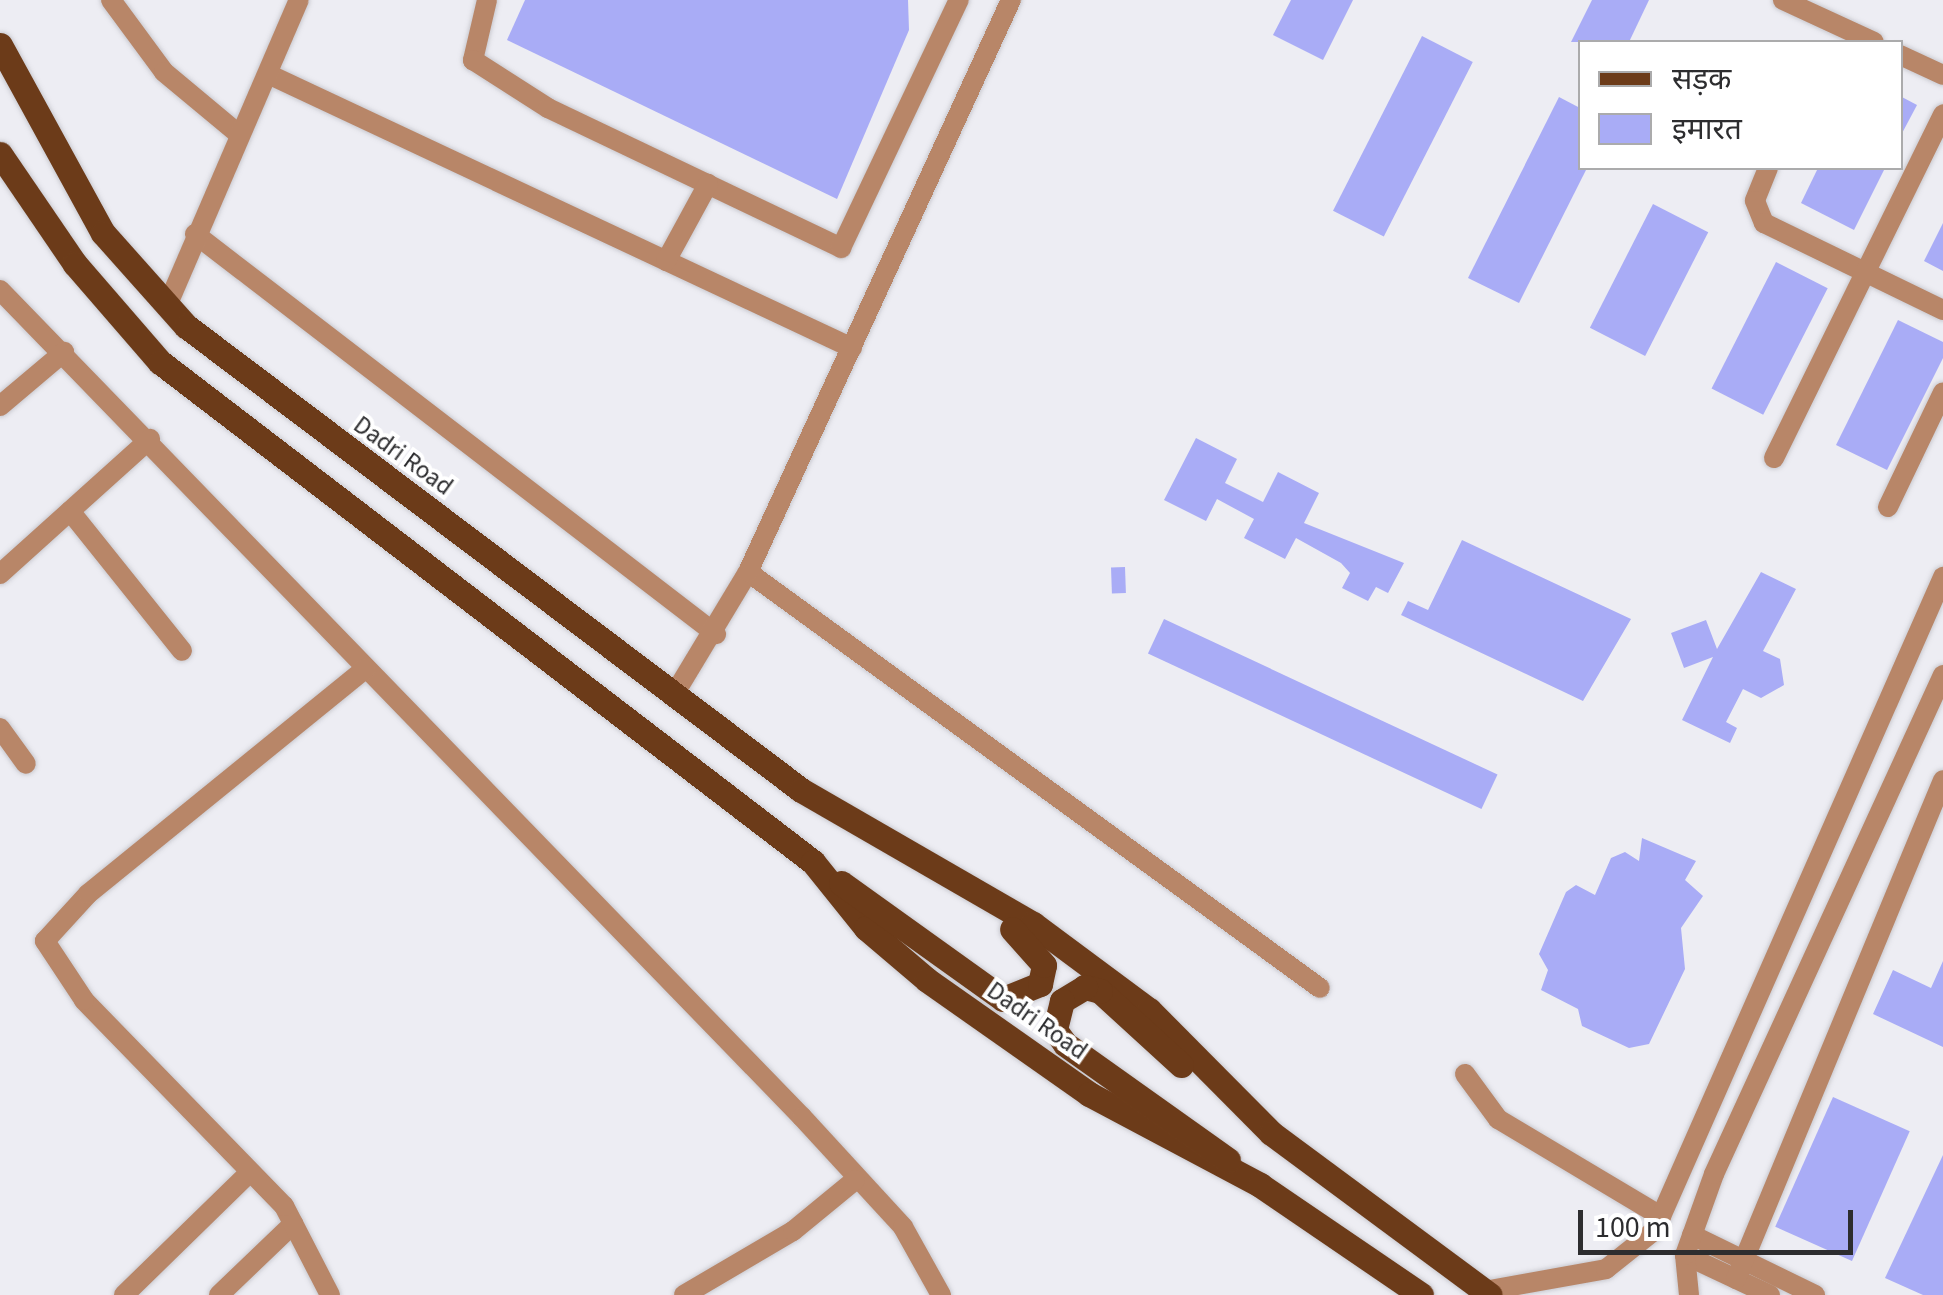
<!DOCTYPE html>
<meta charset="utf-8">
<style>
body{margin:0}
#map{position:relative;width:1943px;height:1295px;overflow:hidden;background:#ededf3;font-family:"Source Sans 3","Noto Sans Devanagari",sans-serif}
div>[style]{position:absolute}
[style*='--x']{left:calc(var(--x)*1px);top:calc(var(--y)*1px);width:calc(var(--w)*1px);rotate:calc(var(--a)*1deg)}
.building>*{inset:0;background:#a9acf6;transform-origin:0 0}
.roads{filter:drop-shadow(0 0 2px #cacad0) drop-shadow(0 0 2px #cacad0)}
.minor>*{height:20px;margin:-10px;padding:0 10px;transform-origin:10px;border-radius:10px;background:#b88668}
.major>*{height:25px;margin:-12.5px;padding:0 12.5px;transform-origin:12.5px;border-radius:12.5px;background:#6c3b19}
span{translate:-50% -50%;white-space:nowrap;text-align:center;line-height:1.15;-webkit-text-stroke:8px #fff;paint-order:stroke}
.street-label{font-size:25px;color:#2d2d2f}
.legend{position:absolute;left:1578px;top:40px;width:325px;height:130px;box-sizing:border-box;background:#fff;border:2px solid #ababac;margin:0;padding:12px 18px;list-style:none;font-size:30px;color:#2d2d2f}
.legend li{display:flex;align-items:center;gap:20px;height:50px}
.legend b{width:50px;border:2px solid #ababac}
.scale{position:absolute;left:1578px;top:1210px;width:275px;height:45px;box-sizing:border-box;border:5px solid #2d2d2f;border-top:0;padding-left:12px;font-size:30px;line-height:35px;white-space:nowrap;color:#2d2d2f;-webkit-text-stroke:8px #fff;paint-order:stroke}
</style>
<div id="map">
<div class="building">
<i style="clip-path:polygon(525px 0,908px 0,909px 30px,837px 199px,507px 40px)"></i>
<i style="clip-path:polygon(1291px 0,1353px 0,1323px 60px,1273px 35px)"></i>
<i style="clip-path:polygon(1592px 0,1649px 0,1629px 42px,1571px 42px)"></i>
<i style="left:1422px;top:36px;width:57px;height:196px;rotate:27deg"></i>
<i style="clip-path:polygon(1900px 96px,1917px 105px,1900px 137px)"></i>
<i style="clip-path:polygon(1559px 97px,1580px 108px,1587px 168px,1519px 303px,1468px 278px)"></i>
<i style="clip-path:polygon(1818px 168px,1885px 168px,1854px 230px,1801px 203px)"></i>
<i style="left:1653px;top:204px;width:62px;height:139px;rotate:27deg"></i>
<i style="clip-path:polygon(1943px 223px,1943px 271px,1924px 261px)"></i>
<i style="left:1776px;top:262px;width:58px;height:142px;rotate:27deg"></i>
<i style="clip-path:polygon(1898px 320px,1943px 342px,1943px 358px,1887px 470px,1836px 445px)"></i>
<i style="clip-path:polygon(1196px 438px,1237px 459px,1225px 483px,1263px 502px,1278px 472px,1319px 493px,1304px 523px,1404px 563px,1388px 593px,1376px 587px,1368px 601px,1342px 588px,1350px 573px,1341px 563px,1296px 538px,1285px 559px,1244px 538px,1254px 519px,1217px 499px,1206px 521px,1164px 500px)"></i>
<i style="clip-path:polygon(1462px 540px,1631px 619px,1583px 701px,1401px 615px,1408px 601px,1428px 610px)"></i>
<i style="left:1125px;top:567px;width:26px;height:14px;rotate:88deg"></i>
<i style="clip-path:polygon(1761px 572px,1796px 589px,1763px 651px,1780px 659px,1784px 685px,1761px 698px,1743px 689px,1726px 722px,1737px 728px,1730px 743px,1682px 720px,1713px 657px,1684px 668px,1671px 633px,1706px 620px,1717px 649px)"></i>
<i style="left:1164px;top:619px;width:368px;height:38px;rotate:25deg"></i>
<i style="clip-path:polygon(1642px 838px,1696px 861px,1685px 880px,1703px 896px,1681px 928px,1685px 969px,1649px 1044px,1629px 1048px,1582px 1026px,1578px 1009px,1541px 990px,1548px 970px,1539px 954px,1566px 892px,1576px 885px,1595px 895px,1611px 858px,1625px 852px,1639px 861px)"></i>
<i style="clip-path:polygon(1943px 961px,1943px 1047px,1873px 1014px,1893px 970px,1931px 988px)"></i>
<i style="left:1833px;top:1097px;width:84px;height:142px;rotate:24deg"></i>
<i style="clip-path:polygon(1943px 1155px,1943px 1295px,1923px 1295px,1885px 1278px)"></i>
</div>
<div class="roads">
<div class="minor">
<i style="--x:111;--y:0;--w:89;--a:53.6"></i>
<i style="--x:164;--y:72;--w:94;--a:39.8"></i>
<i style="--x:487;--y:0;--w:62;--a:103.1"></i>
<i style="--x:473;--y:60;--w:89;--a:32.6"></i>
<i style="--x:548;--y:108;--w:325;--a:25.5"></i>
<i style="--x:841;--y:248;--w:275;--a:-64.6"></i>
<i style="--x:1783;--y:0;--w:100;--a:24.8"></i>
<i style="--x:1900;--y:55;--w:47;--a:24.9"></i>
<i style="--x:268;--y:74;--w:645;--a:25.13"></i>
<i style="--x:1768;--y:168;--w:35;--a:112"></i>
<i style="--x:1755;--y:201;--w:24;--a:68"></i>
<i style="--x:1764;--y:223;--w:199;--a:25.9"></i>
<i style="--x:195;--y:234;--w:657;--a:37.52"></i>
<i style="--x:666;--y:261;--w:88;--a:-61.4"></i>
<i style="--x:0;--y:290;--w:1152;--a:45.88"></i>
<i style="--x:802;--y:1117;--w:149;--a:47.4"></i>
<i style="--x:903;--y:1227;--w:78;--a:60.8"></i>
<i style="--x:167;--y:306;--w:333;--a:-66.7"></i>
<i style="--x:0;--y:406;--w:84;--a:-40.2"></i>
<i style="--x:1774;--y:458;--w:383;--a:-63.8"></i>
<i style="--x:1888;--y:507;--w:127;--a:-64.4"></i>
<i style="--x:70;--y:511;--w:179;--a:51.3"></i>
<i style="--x:748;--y:572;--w:707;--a:36.03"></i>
<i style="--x:0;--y:574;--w:202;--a:-42"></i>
<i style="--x:675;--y:693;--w:141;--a:-58.9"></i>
<i style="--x:748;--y:572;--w:630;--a:-65.31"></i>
<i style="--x:0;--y:728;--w:44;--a:54.2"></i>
<i style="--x:1465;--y:1074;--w:56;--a:53.7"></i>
<i style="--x:1498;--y:1119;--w:190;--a:30.8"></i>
<i style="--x:1692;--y:1235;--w:137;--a:26"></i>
<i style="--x:1685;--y:1255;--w:94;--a:25.2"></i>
<i style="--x:1736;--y:1279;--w:540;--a:-67.47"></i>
<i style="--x:1484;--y:1291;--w:124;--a:-10.2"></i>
<i style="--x:1606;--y:1269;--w:63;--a:-38.5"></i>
<i style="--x:1655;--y:1230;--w:714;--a:-66.2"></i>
<i style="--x:124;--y:1295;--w:176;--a:-44.3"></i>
<i style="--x:219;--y:1295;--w:103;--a:-43.8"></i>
<i style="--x:330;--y:1295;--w:100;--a:-117.3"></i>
<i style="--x:284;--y:1206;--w:287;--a:-134.2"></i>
<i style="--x:84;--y:1000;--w:71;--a:-123.5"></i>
<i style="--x:45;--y:941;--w:64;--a:-47.5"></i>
<i style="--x:88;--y:894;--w:358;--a:-39.1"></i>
<i style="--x:684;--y:1295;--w:126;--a:-30.4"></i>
<i style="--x:793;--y:1231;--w:80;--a:-39.4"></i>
<i style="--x:1689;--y:1295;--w:40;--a:-95.7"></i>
<i style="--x:1685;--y:1255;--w:86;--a:-70.3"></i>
<i style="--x:1714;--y:1174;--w:549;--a:-65.35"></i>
</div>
<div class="major">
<i style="--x:0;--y:45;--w:214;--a:61.3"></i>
<i style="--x:103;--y:233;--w:125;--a:48.3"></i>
<i style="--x:186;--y:326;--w:770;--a:37.03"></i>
<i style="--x:801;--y:790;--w:268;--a:30"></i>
<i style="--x:1033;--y:924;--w:144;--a:36.6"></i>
<i style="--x:1149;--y:1010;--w:173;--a:45.2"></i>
<i style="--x:1271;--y:1133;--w:272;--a:36.5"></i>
<i style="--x:0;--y:154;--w:133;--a:55.7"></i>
<i style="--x:75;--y:264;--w:130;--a:49.1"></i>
<i style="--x:160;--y:362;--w:822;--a:37.44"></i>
<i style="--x:813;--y:862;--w:85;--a:51.2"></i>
<i style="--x:866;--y:928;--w:80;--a:40.4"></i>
<i style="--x:927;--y:980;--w:198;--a:35.1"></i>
<i style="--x:1089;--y:1094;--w:194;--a:28"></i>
<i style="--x:1260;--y:1185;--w:195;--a:34.3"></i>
<i style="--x:841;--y:883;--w:199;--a:35.6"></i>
<i style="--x:1003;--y:999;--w:40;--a:-22"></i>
<i style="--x:1040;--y:984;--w:19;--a:-78"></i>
<i style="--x:1044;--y:965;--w:48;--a:-131.6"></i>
<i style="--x:1181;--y:1065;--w:110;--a:-137.6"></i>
<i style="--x:1100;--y:991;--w:16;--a:-165"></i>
<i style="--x:1085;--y:987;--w:27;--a:149"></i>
<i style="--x:1062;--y:1001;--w:30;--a:104"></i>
<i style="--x:1055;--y:1030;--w:17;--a:54"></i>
<i style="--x:1065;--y:1044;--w:200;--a:35.4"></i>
</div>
</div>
<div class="street-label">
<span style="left:403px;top:456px;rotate:36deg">Dadri Road</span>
<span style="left:1037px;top:1021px;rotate:35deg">Dadri Road</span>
</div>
<ul class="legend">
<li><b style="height:12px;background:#6c3b19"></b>सड़क</li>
<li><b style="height:28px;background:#a9acf6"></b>इमारत</li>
</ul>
<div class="scale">100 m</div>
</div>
